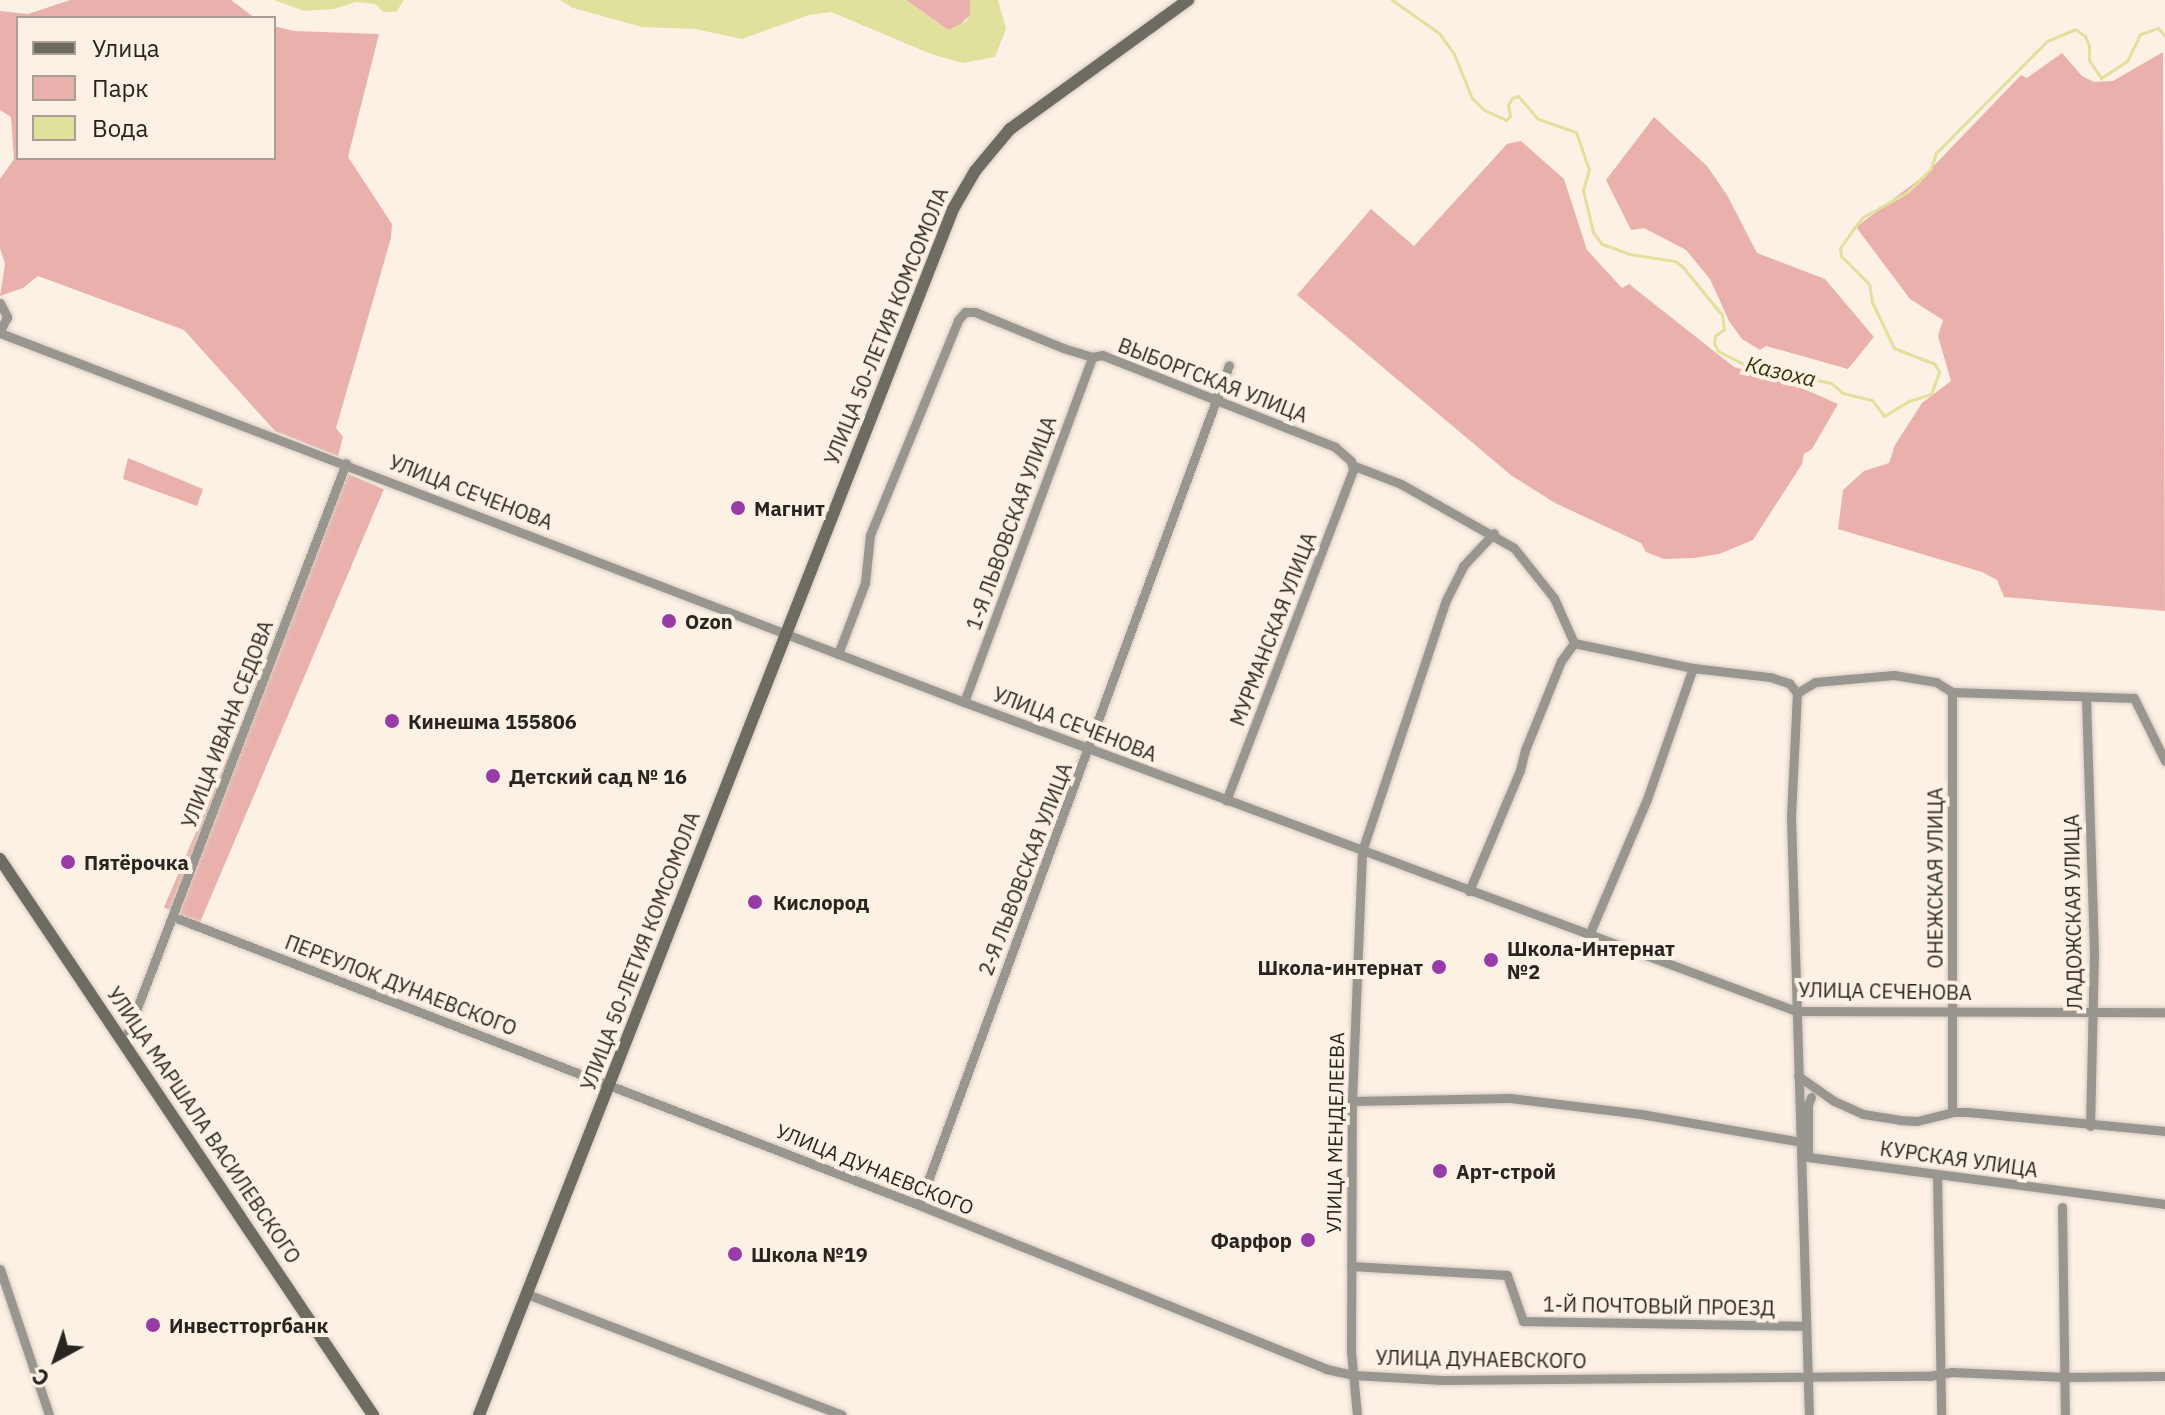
<!DOCTYPE html>
<meta charset="utf-8">
<style>
body{margin:0}
#map{position:relative;width:2165px;height:1415px;overflow:hidden;background:#fdf1e5;font-family:"IBM Plex Sans",sans-serif}
div>[style]{position:absolute}
[style*='--x']{left:calc(var(--x)*1px);top:calc(var(--y)*1px);width:calc(var(--w)*1px);rotate:calc(var(--a)*1deg)}
.green>*{inset:0;background:#eab1ac;transform-origin:0 0}
.water>*{inset:0;background:#dfe19d}
.stream>*{height:3px;margin:-1.5px;padding:0 1.5px;transform-origin:1.5px;border-radius:1.5px;background:#dfe19d}
.roads{filter:drop-shadow(0 0 2px #d7ccc2) drop-shadow(0 0 2px #d7ccc2)}
.street>*{height:9px;margin:-4.5px;padding:0 4.5px;transform-origin:4.5px;border-radius:4.5px;background:#999690}
.secondary>*{height:12px;margin:-6px;padding:0 6px;transform-origin:6px;border-radius:6px;background:#6e6b62}
.dots>*{width:22px;height:22px;translate:-50% -50%;box-sizing:border-box;border:4px solid #fdf1e5;border-radius:50%}
span{translate:-50% -50%;white-space:nowrap;text-align:center;line-height:1.15;-webkit-text-stroke:8px #fdf1e5;paint-order:stroke}
.street-label{font-size:20px;color:#282420}
.poi-label{font-size:20px;color:#282420;font-weight:700}
.left{translate:0 -50%;text-align:left}
.right{translate:-100% -50%;text-align:right}
.water-label{font-size:22px;color:#343400;font-style:italic}
.legend{position:absolute;left:16px;top:16px;width:260px;height:144px;box-sizing:border-box;background:#fdf1e5;border:2px solid #a89f96;margin:0;padding:10px 14px;list-style:none;font-size:24px;color:#282420}
.legend li{display:flex;align-items:center;gap:16px;height:40px}
.legend b{width:40px;border:2px solid #a89f96}
.north{position:absolute;left:16px;top:1319px;width:80px;height:80px;-webkit-text-stroke:6px #fdf1e5;paint-order:stroke;rotate:220deg;font-size:22px;font-weight:700;line-height:32px;text-align:center;color:#282420}
.north::after{content:'';display:block;margin:auto;width:28px;height:36px;background:#282420;clip-path:polygon(50% 0,100% 100%,50% 72%,0 100%)}
</style>
<div id="map">
<div class="green">
<i style="clip-path:polygon(70px 0,231px 0,255px 18px,18px 18px,18px 158px,274px 158px,274px 26px,294px 31px,379px 34px,348px 157px,392px 224px,391px 238px,336px 428px,343px 437px,338px 456px,275px 431px,184px 330px,38px 276px,23px 288px,0 296px,5px 264px,0 248px,0 179px,14px 159px,11px 117px,0 110px,0 11px,28px 14px)"></i>
<i style="clip-path:polygon(906px 0,970px 0,970px 15px,957px 28px,948px 30px)"></i>
<i style="clip-path:polygon(2163px 52px,2165px 611px,2004px 597px,1997px 580px,1982px 572px,1838px 529px,1843px 490px,1864px 471px,1889px 463px,1895px 445px,1922px 403px,1951px 381px,1938px 336px,1943px 320px,1910px 299px,1856px 227px,1925px 175px,2021px 75px,2027px 78px,2062px 53px,2082px 76px,2094px 82px,2113px 81px)"></i>
<i style="clip-path:polygon(1654px 117px,1707px 166px,1727px 195px,1757px 253px,1825px 279px,1874px 337px,1848px 369px,1766px 346px,1760px 350px,1742px 339px,1729px 321px,1710px 279px,1686px 250px,1644px 228px,1631px 230px,1606px 180px)"></i>
<i style="clip-path:polygon(1521px 141px,1564px 179px,1587px 250px,1622px 288px,1629px 284px,1734px 367px,1781px 379px,1838px 404px,1812px 449px,1804px 454px,1802px 464px,1753px 540px,1719px 554px,1694px 558px,1664px 559px,1646px 552px,1641px 543px,1555px 503px,1512px 476px,1297px 295px,1371px 209px,1414px 246px,1507px 144px)"></i>
<i style="clip-path:polygon(128px 458px,203px 489px,197px 506px,123px 479px)"></i>
<i style="left:348px;top:474px;width:39px;height:471px;rotate:23deg"></i>
</div>
<div class="water">
<i style="clip-path:polygon(274px 0,404px 0,396px 12px,383px 12px,375px 4px,356px 2px,334px 9px,304px 11px)"></i>
<i style="clip-path:polygon(560px 0,906px 0,948px 30px,965px 22px,970px 15px,970px 0,998px 0,1006px 29px,995px 57px,963px 63px,931px 54px,831px 12px,809px 15px,742px 39px,695px 29px,642px 27px,573px 8px)"></i>
</div>
<div class="stream">
<i style="--x:1392;--y:0;--w:57;--a:35.1"></i>
<i style="--x:1439;--y:33;--w:26;--a:54"></i>
<i style="--x:1454;--y:54;--w:48;--a:67.8"></i>
<i style="--x:1472;--y:98;--w:17;--a:45"></i>
<i style="--x:1484;--y:110;--w:24;--a:24"></i>
<i style="--x:1506;--y:120;--w:6;--a:-45"></i>
<i style="--x:1510;--y:116;--w:11;--a:-100"></i>
<i style="--x:1508;--y:105;--w:8;--a:-60"></i>
<i style="--x:1512;--y:98;--w:6;--a:-18"></i>
<i style="--x:1518;--y:96;--w:30;--a:49"></i>
<i style="--x:1538;--y:119;--w:40;--a:18.9"></i>
<i style="--x:1576;--y:132;--w:39;--a:71"></i>
<i style="--x:1589;--y:169;--w:22;--a:106"></i>
<i style="--x:1583;--y:190;--w:43;--a:76.6"></i>
<i style="--x:1593;--y:232;--w:15;--a:53"></i>
<i style="--x:1602;--y:244;--w:29;--a:20"></i>
<i style="--x:1629;--y:254;--w:47;--a:8.7"></i>
<i style="--x:1675;--y:261;--w:9;--a:36"></i>
<i style="--x:1682;--y:266;--w:63;--a:50.8"></i>
<i style="--x:1722;--y:315;--w:14;--a:82"></i>
<i style="--x:1724;--y:329;--w:11;--a:142"></i>
<i style="--x:1715;--y:336;--w:7;--a:98"></i>
<i style="--x:1714;--y:343;--w:9;--a:63"></i>
<i style="--x:1718;--y:351;--w:30;--a:27"></i>
<i style="--x:1745;--y:365;--w:88;--a:11.8"></i>
<i style="--x:1831;--y:383;--w:16;--a:40"></i>
<i style="--x:1843;--y:393;--w:30;--a:14"></i>
<i style="--x:1872;--y:400;--w:20;--a:53"></i>
<i style="--x:1884;--y:416;--w:29;--a:-31"></i>
<i style="--x:1909;--y:401;--w:23;--a:-18"></i>
<i style="--x:1931;--y:394;--w:23;--a:-70"></i>
<i style="--x:1939;--y:372;--w:9;--a:-117"></i>
<i style="--x:1935;--y:364;--w:44;--a:-158.7"></i>
<i style="--x:1894;--y:348;--w:51;--a:-115.6"></i>
<i style="--x:1872;--y:302;--w:18;--a:-99"></i>
<i style="--x:1869;--y:284;--w:40;--a:-135"></i>
<i style="--x:1841;--y:256;--w:8;--a:-97"></i>
<i style="--x:1840;--y:248;--w:24;--a:-55"></i>
<i style="--x:1854;--y:228;--w:14;--a:-51"></i>
<i style="--x:1863;--y:217;--w:49;--a:-29.2"></i>
<i style="--x:1906;--y:193;--w:18;--a:-43"></i>
<i style="--x:1919;--y:181;--w:18;--a:-47"></i>
<i style="--x:1931;--y:168;--w:16;--a:-72"></i>
<i style="--x:1936;--y:153;--w:158;--a:-45.3"></i>
<i style="--x:2047;--y:41;--w:30;--a:-23"></i>
<i style="--x:2075;--y:29;--w:12;--a:35"></i>
<i style="--x:2085;--y:36;--w:11;--a:68"></i>
<i style="--x:2089;--y:46;--w:14;--a:90"></i>
<i style="--x:2089;--y:60;--w:22;--a:56"></i>
<i style="--x:2101;--y:78;--w:31;--a:-33"></i>
<i style="--x:2127;--y:61;--w:30;--a:-64"></i>
<i style="--x:2140;--y:34;--w:19;--a:-18"></i>
<i style="--x:2158;--y:28;--w:11;--a:49"></i>
</div>
<div class="roads">
<div class="street">
<i style="--x:0;--y:303;--w:16;--a:63"></i>
<i style="--x:7;--y:317;--w:16;--a:117"></i>
<i style="--x:0;--y:333;--w:1032;--a:20.95"></i>
<i style="--x:964;--y:702;--w:888;--a:20.37"></i>
<i style="--x:1796;--y:1011;--w:369;--a:0.2"></i>
<i style="--x:1352;--y:465;--w:53;--a:21.2"></i>
<i style="--x:1401;--y:484;--w:130;--a:29.5"></i>
<i style="--x:1514;--y:548;--w:64;--a:51.3"></i>
<i style="--x:1554;--y:598;--w:49;--a:66"></i>
<i style="--x:1574;--y:643;--w:122;--a:11.9"></i>
<i style="--x:1693;--y:668;--w:78;--a:6.7"></i>
<i style="--x:1770;--y:677;--w:20;--a:18"></i>
<i style="--x:1789;--y:683;--w:13;--a:51"></i>
<i style="--x:838;--y:654;--w:76;--a:-69.2"></i>
<i style="--x:865;--y:583;--w:48;--a:-84.1"></i>
<i style="--x:870;--y:535;--w:232;--a:-67.7"></i>
<i style="--x:958;--y:320;--w:11;--a:-49"></i>
<i style="--x:965;--y:312;--w:10;--a:0"></i>
<i style="--x:975;--y:312;--w:95;--a:22.2"></i>
<i style="--x:1063;--y:348;--w:30;--a:17"></i>
<i style="--x:1092;--y:357;--w:10;--a:-11"></i>
<i style="--x:1102;--y:355;--w:251;--a:21.5"></i>
<i style="--x:1335;--y:447;--w:21;--a:41"></i>
<i style="--x:1351;--y:461;--w:9;--a:77"></i>
<i style="--x:1353;--y:470;--w:354;--a:111"></i>
<i style="--x:1797;--y:693;--w:124;--a:92.8"></i>
<i style="--x:1791;--y:817;--w:598;--a:88.28"></i>
<i style="--x:1797;--y:693;--w:21;--a:-31"></i>
<i style="--x:1815;--y:682;--w:79;--a:-5.1"></i>
<i style="--x:1894;--y:675;--w:43;--a:9.5"></i>
<i style="--x:1936;--y:682;--w:19;--a:32"></i>
<i style="--x:1952;--y:692;--w:182;--a:1.9"></i>
<i style="--x:2134;--y:698;--w:70;--a:63.8"></i>
<i style="--x:2086;--y:698;--w:254;--a:88.2"></i>
<i style="--x:2094;--y:952;--w:174;--a:91.3"></i>
<i style="--x:964;--y:702;--w:368;--a:-69.6"></i>
<i style="--x:1469;--y:891;--w:131;--a:-67.1"></i>
<i style="--x:1520;--y:770;--w:21;--a:-76"></i>
<i style="--x:1525;--y:750;--w:96;--a:-68"></i>
<i style="--x:1561;--y:661;--w:22;--a:-54"></i>
<i style="--x:179;--y:919;--w:793;--a:21.13"></i>
<i style="--x:919;--y:1205;--w:439;--a:21.9"></i>
<i style="--x:1326;--y:1369;--w:29;--a:12"></i>
<i style="--x:1354;--y:1375;--w:88;--a:3.3"></i>
<i style="--x:1442;--y:1380;--w:487;--a:-0.5"></i>
<i style="--x:1929;--y:1376;--w:23;--a:-10"></i>
<i style="--x:1952;--y:1372;--w:113;--a:2.5"></i>
<i style="--x:2065;--y:1377;--w:100;--a:-0.6"></i>
<i style="--x:1589;--y:935;--w:148;--a:-66.9"></i>
<i style="--x:1647;--y:799;--w:139;--a:-70.7"></i>
<i style="--x:124;--y:1042;--w:620;--a:-69.02"></i>
<i style="--x:1798;--y:1076;--w:44;--a:34.8"></i>
<i style="--x:1834;--y:1101;--w:32;--a:24"></i>
<i style="--x:1863;--y:1114;--w:36;--a:9"></i>
<i style="--x:1899;--y:1120;--w:18;--a:3"></i>
<i style="--x:1917;--y:1121;--w:36;--a:-14"></i>
<i style="--x:1952;--y:1112;--w:16;--a:0"></i>
<i style="--x:1968;--y:1112;--w:198;--a:5.5"></i>
<i style="--x:1811;--y:1097;--w:9;--a:111"></i>
<i style="--x:1808;--y:1105;--w:52;--a:90"></i>
<i style="--x:1808;--y:1157;--w:360;--a:7.5"></i>
<i style="--x:1352;--y:1101;--w:158;--a:-1.1"></i>
<i style="--x:1510;--y:1098;--w:132;--a:7"></i>
<i style="--x:1641;--y:1114;--w:162;--a:9.9"></i>
<i style="--x:1952;--y:1112;--w:420;--a:-90"></i>
<i style="--x:1937;--y:1174;--w:241;--a:89"></i>
<i style="--x:919;--y:1205;--w:895;--a:-69.74"></i>
<i style="--x:2062;--y:1207;--w:208;--a:89.2"></i>
<i style="--x:1351;--y:1266;--w:156;--a:3.3"></i>
<i style="--x:1507;--y:1275;--w:49;--a:70.8"></i>
<i style="--x:1523;--y:1321;--w:283;--a:1"></i>
<i style="--x:0;--y:1269;--w:154;--a:71.4"></i>
<i style="--x:527;--y:1294;--w:337;--a:21"></i>
<i style="--x:1357;--y:1415;--w:63;--a:-95.4"></i>
<i style="--x:1351;--y:1352;--w:251;--a:-89.8"></i>
<i style="--x:1352;--y:1101;--w:250;--a:-87.7"></i>
<i style="--x:1362;--y:851;--w:265;--a:-71.5"></i>
<i style="--x:1446;--y:600;--w:38;--a:-63"></i>
<i style="--x:1463;--y:566;--w:45;--a:-46.8"></i>
</div>
<div class="secondary">
<i style="--x:0;--y:859;--w:670;--a:56.14"></i>
<i style="--x:479;--y:1415;--w:1296;--a:-68.54"></i>
<i style="--x:953;--y:209;--w:44;--a:-59.9"></i>
<i style="--x:975;--y:171;--w:55;--a:-50.2"></i>
<i style="--x:1010;--y:129;--w:220;--a:-35.9"></i>
</div>
</div>
<div class="dots">
<i style="left:738px;top:508px;background:#973ca7"></i>
<i style="left:669px;top:621px;background:#973ca7"></i>
<i style="left:392px;top:721px;background:#973ca7"></i>
<i style="left:493px;top:776px;background:#973ca7"></i>
<i style="left:68px;top:862px;background:#973ca7"></i>
<i style="left:755px;top:902px;background:#973ca7"></i>
<i style="left:1491px;top:960px;background:#973ca7"></i>
<i style="left:1439px;top:967px;background:#973ca7"></i>
<i style="left:1440px;top:1171px;background:#973ca7"></i>
<i style="left:1308px;top:1240px;background:#973ca7"></i>
<i style="left:735px;top:1254px;background:#973ca7"></i>
<i style="left:153px;top:1325px;background:#973ca7"></i>
</div>
<div class="street-label">
<span style="left:886px;top:326px;rotate:-68deg">УЛИЦА 50-ЛЕТИЯ КОМСОМОЛА</span>
<span style="left:1213px;top:380px;rotate:21deg">ВЫБОРГСКАЯ УЛИЦА</span>
<span style="left:471px;top:492px;rotate:21deg">УЛИЦА СЕЧЕНОВА</span>
<span style="left:1011px;top:523px;rotate:-70deg">1-Я ЛЬВОВСКАЯ УЛИЦА</span>
<span style="left:1273px;top:629px;rotate:-69deg">МУРМАНСКАЯ УЛИЦА</span>
<span style="left:227px;top:724px;rotate:-69deg">УЛИЦА ИВАНА СЕДОВА</span>
<span style="left:1075px;top:724px;rotate:21deg">УЛИЦА СЕЧЕНОВА</span>
<span style="left:1025px;top:869px;rotate:-69deg">2-Я ЛЬВОВСКАЯ УЛИЦА</span>
<span style="left:1935px;top:878px;rotate:-90deg">ОНЕЖСКАЯ УЛИЦА</span>
<span style="left:2073px;top:912px;rotate:-91deg">ЛАДОЖСКАЯ УЛИЦА</span>
<span style="left:640px;top:951px;rotate:-69deg">УЛИЦА 50-ЛЕТИЯ КОМСОМОЛА</span>
<span style="left:401px;top:985px;rotate:21deg">ПЕРЕУЛОК ДУНАЕВСКОГО</span>
<span style="left:1885px;top:991px;rotate:1deg">УЛИЦА СЕЧЕНОВА</span>
<span style="left:204px;top:1125px;rotate:56deg">УЛИЦА МАРШАЛА ВАСИЛЕВСКОГО</span>
<span style="left:1335px;top:1133px;rotate:-89deg">УЛИЦА МЕНДЕЛЕЕВА</span>
<span style="left:1959px;top:1159px;rotate:8deg">КУРСКАЯ УЛИЦА</span>
<span style="left:875px;top:1169px;rotate:22deg">УЛИЦА ДУНАЕВСКОГО</span>
<span style="left:1659px;top:1306px;rotate:1deg">1-Й ПОЧТОВЫЙ ПРОЕЗД</span>
<span style="left:1481px;top:1359px;rotate:1deg">УЛИЦА ДУНАЕВСКОГО</span>
</div>
<div class="poi-label">
<span class="left" style="left:754px;top:508px">Магнит</span>
<span class="left" style="left:685px;top:621px">Ozon</span>
<span class="left" style="left:408px;top:721px">Кинешма 155806</span>
<span class="left" style="left:509px;top:776px">Детский сад № 16</span>
<span class="left" style="left:84px;top:862px">Пятёрочка</span>
<span class="left" style="left:773px;top:902px">Кислород</span>
<span class="left" style="left:1507px;top:960px">Школа-Интернат<br>№2</span>
<span class="right" style="left:1423px;top:967px">Школа-интернат</span>
<span class="left" style="left:1456px;top:1171px">Арт-строй</span>
<span class="right" style="left:1292px;top:1240px">Фарфор</span>
<span class="left" style="left:751px;top:1254px">Школа №19</span>
<span class="left" style="left:169px;top:1325px">Инвестторгбанк</span>
</div>
<div class="water-label">
<span style="left:1781px;top:371px;rotate:13deg">Казоха</span>
</div>
<ul class="legend">
<li><b style="height:10px;background:#6e6b62"></b>Улица</li>
<li><b style="height:22px;background:#eab1ac"></b>Парк</li>
<li><b style="height:22px;background:#dfe19d"></b>Вода</li>
</ul>
<div class="north">С</div>
</div>
